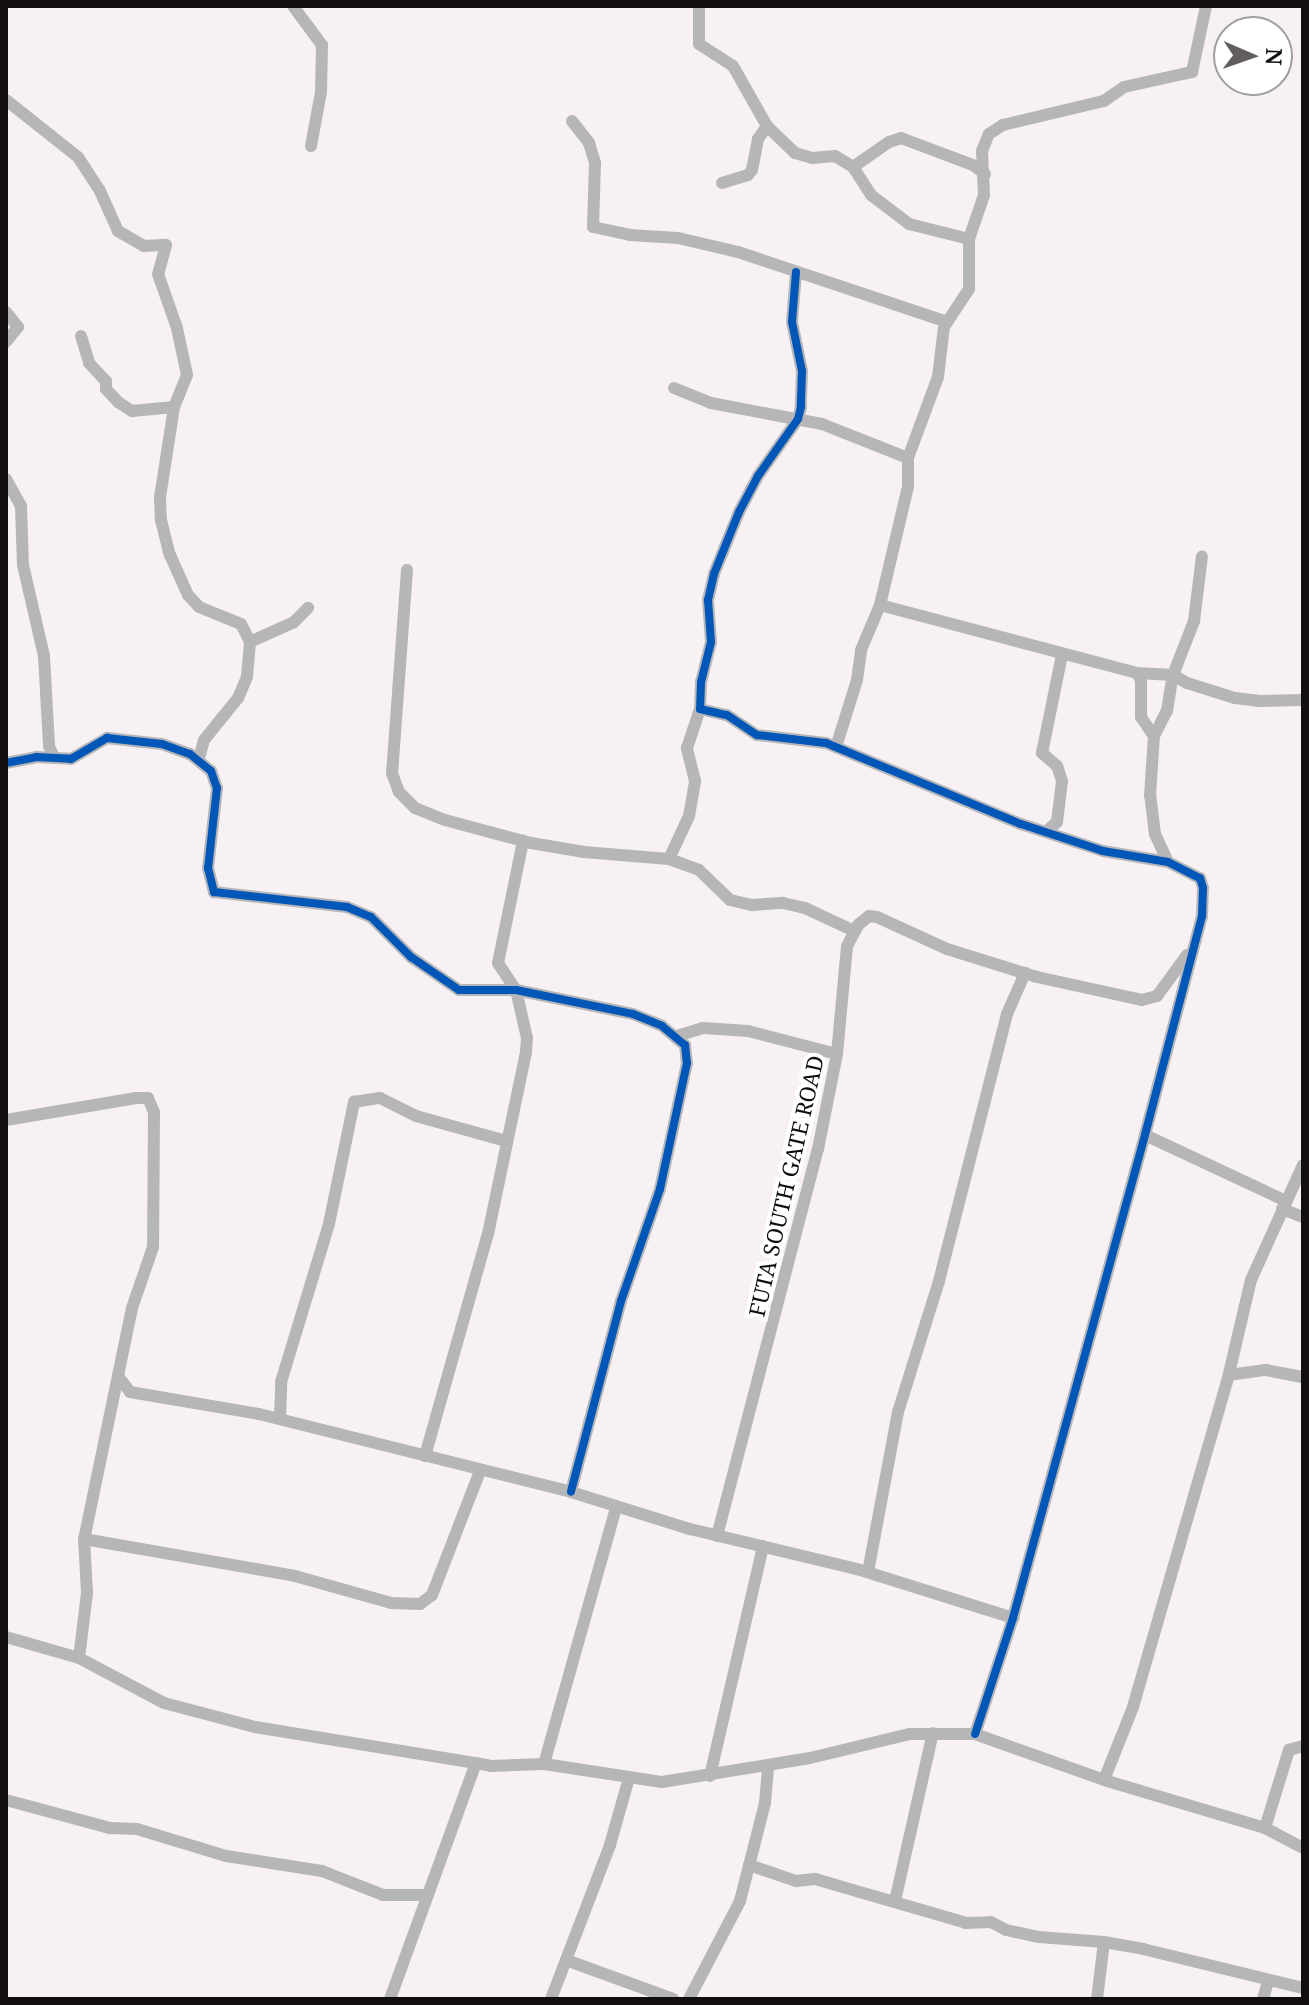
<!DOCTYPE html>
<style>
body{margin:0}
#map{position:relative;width:1309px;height:2005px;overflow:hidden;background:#f7f1f4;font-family:"Noto Serif",serif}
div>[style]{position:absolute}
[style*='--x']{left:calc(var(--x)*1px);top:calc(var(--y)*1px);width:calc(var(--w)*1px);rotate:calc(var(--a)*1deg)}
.minor>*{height:12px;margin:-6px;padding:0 6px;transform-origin:6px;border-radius:6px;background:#b6b6b8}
.cycleway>*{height:8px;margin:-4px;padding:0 4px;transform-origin:4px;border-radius:4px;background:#0057b8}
span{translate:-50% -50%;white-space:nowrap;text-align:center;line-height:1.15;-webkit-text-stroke:8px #fff;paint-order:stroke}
.street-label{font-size:22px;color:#120e10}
.frame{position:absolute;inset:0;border:8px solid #120e10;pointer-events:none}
.north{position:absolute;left:1213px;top:16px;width:80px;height:80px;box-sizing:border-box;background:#fff;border:2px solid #a09f9f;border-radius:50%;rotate:92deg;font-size:22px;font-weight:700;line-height:32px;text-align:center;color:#120e10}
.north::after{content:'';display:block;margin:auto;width:28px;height:36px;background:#625d60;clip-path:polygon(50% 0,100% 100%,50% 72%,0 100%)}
</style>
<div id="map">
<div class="minor">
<i style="--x:293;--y:6;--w:49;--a:53.4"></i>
<i style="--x:322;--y:45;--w:47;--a:91.2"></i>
<i style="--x:321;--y:92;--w:55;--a:100.5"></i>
<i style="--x:699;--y:6;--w:38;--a:90"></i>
<i style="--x:699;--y:44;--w:40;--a:32.9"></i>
<i style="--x:733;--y:66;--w:69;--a:60.5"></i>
<i style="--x:767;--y:126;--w:39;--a:44"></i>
<i style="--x:795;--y:153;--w:18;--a:16"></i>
<i style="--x:812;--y:158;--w:23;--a:-5"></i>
<i style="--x:835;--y:156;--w:21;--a:31"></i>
<i style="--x:853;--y:167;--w:33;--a:57"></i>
<i style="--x:871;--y:195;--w:48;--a:37.3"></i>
<i style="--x:909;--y:224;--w:62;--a:14"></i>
<i style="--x:6;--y:100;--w:92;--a:38.4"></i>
<i style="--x:78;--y:157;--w:40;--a:57.1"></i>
<i style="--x:100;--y:191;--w:44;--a:65.8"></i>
<i style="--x:118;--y:231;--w:30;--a:30"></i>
<i style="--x:144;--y:246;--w:22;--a:-3"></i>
<i style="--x:166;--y:245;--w:30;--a:105"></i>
<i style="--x:158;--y:274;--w:57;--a:70.6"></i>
<i style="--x:177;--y:328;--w:48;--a:78"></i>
<i style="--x:187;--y:375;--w:35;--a:112"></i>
<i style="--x:174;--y:407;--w:91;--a:98.8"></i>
<i style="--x:160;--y:497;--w:23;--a:88"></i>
<i style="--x:161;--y:520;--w:36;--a:76"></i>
<i style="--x:170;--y:555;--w:44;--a:65.8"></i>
<i style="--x:188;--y:595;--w:16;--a:47"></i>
<i style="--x:199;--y:607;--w:45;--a:22"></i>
<i style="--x:241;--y:624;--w:20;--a:63"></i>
<i style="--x:250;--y:642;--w:35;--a:95"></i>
<i style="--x:247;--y:677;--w:23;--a:113"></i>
<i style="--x:238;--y:698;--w:54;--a:129"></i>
<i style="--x:204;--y:740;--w:20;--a:105"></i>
<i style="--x:572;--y:121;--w:28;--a:52"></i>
<i style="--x:589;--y:143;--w:21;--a:73"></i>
<i style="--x:595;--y:163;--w:64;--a:91.8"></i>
<i style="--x:593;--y:227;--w:38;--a:12"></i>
<i style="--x:630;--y:235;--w:48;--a:3.6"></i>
<i style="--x:678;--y:238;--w:62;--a:13.1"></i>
<i style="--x:738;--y:252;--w:220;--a:18.5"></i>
<i style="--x:853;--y:167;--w:44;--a:-34.8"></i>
<i style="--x:889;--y:142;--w:13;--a:-18"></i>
<i style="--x:901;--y:138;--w:77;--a:20.6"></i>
<i style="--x:973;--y:165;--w:15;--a:37"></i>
<i style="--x:722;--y:183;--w:27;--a:-17"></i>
<i style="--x:748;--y:175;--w:6;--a:-51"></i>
<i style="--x:752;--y:170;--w:32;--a:-79"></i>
<i style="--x:758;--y:139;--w:16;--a:-55"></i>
<i style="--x:796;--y:272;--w:50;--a:94.6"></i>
<i style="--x:792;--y:322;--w:50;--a:78.5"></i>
<i style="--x:802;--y:371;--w:36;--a:92"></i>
<i style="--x:801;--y:407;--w:12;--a:104"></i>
<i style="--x:798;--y:419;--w:70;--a:125.1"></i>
<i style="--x:758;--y:476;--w:41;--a:117.8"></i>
<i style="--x:739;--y:512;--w:67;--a:112"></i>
<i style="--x:714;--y:574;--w:27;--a:103"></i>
<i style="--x:708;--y:600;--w:42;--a:85.9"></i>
<i style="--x:711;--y:642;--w:41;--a:104"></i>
<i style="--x:701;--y:682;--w:27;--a:92"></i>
<i style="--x:700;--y:709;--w:28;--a:13"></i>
<i style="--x:727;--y:715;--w:36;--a:34"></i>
<i style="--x:757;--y:735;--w:69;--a:6.6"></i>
<i style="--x:826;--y:743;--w:211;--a:22.6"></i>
<i style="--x:1021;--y:824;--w:86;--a:18.2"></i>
<i style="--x:1103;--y:851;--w:66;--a:9.6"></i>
<i style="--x:1168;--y:862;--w:36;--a:27"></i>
<i style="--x:1200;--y:878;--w:10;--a:73"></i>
<i style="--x:1203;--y:888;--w:28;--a:92"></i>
<i style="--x:1202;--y:916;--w:226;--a:104.6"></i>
<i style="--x:1145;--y:1135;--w:501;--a:105.29"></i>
<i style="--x:1013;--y:1618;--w:122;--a:108.1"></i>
<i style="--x:6;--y:312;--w:19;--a:51"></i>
<i style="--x:18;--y:327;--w:19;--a:129"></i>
<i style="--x:81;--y:336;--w:28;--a:73"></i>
<i style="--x:89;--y:363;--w:25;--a:47"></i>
<i style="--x:106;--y:381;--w:8;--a:90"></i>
<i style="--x:106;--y:389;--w:18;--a:47"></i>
<i style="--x:118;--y:402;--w:17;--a:33"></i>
<i style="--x:132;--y:411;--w:42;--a:-5.4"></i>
<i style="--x:674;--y:388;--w:40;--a:22"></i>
<i style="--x:711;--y:403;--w:113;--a:10.7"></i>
<i style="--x:822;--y:424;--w:92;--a:21.6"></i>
<i style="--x:6;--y:479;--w:31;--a:61"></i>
<i style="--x:21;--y:506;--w:59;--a:88.1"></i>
<i style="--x:23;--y:565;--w:93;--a:77"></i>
<i style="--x:44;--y:656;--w:90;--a:86.8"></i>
<i style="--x:49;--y:746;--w:13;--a:67"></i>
<i style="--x:407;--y:570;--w:204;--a:94.2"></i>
<i style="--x:392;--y:773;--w:20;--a:70"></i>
<i style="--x:399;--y:792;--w:23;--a:45"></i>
<i style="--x:415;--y:808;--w:32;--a:22"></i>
<i style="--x:445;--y:820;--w:89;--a:15"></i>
<i style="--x:531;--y:843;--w:54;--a:9.6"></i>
<i style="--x:584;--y:852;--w:85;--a:4.7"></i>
<i style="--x:669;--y:859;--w:32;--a:20"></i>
<i style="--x:699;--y:870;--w:43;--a:44.1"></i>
<i style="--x:730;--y:900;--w:23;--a:13"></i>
<i style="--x:752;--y:905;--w:31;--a:-4"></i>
<i style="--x:783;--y:903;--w:23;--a:13"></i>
<i style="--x:805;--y:908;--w:54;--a:25.1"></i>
<i style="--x:880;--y:605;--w:121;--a:-76.7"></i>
<i style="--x:908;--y:487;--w:29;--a:-90"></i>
<i style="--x:908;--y:458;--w:86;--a:-69.7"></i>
<i style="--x:938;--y:377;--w:50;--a:-83.2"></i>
<i style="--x:944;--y:327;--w:45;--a:-56.7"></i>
<i style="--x:969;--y:289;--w:50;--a:-90"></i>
<i style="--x:969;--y:239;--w:46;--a:-71.2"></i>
<i style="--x:984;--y:195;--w:44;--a:-92.6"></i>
<i style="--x:982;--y:151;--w:18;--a:-68"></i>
<i style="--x:989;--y:134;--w:17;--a:-33"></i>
<i style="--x:1003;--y:125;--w:104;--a:-13.4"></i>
<i style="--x:1104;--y:101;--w:24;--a:-35"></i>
<i style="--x:1124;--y:87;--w:70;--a:-12.4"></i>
<i style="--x:1192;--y:72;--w:67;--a:-78"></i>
<i style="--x:250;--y:642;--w:48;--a:-24.4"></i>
<i style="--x:294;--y:622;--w:20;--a:-45"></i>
<i style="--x:1137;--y:673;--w:8;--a:60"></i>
<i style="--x:1141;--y:680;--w:37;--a:90"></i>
<i style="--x:1141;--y:717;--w:23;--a:56"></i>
<i style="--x:836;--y:747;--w:70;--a:-72.6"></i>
<i style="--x:857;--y:680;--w:30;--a:-82"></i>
<i style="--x:861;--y:650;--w:49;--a:-67.1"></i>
<i style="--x:880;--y:605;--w:266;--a:14.8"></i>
<i style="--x:1137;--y:673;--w:36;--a:3"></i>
<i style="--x:1173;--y:675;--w:16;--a:30"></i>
<i style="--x:1187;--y:683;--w:50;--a:17.4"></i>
<i style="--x:1235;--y:698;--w:23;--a:7"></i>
<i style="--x:1258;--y:701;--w:45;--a:-1.3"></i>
<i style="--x:6;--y:763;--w:31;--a:-11"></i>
<i style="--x:36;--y:757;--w:35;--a:3"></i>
<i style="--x:71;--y:759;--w:42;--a:-30.3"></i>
<i style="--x:107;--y:738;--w:55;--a:6.2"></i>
<i style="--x:162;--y:744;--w:30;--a:20"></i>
<i style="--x:190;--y:754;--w:27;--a:39"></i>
<i style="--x:211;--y:771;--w:18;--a:71"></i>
<i style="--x:217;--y:788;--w:81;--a:96.4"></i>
<i style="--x:208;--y:868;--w:25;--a:76"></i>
<i style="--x:214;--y:892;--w:134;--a:6.4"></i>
<i style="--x:347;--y:907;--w:26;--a:23"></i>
<i style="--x:371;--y:917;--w:57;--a:45"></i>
<i style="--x:411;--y:957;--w:58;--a:34.5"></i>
<i style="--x:459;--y:990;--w:57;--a:0"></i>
<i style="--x:516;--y:990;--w:119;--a:11.6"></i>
<i style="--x:633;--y:1014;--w:31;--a:22"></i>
<i style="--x:662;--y:1026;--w:30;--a:40"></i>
<i style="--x:685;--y:1045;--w:18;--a:84"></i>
<i style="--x:687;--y:1063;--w:129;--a:102.1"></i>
<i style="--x:660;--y:1189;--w:119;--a:109.2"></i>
<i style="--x:621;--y:1301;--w:197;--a:104.7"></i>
<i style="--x:1047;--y:831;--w:13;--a:-42"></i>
<i style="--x:1057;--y:822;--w:41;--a:-83"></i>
<i style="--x:1062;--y:781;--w:16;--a:-108"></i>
<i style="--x:1057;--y:766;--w:20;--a:-139"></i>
<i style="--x:1042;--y:753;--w:100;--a:-78.5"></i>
<i style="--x:669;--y:859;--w:47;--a:-65.1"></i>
<i style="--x:689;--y:816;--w:36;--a:-80"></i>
<i style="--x:695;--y:781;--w:34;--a:-104"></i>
<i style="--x:687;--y:748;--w:41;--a:-71.6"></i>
<i style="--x:1168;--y:862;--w:31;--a:-115"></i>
<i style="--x:1155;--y:834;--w:38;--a:-97"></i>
<i style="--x:1150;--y:796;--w:60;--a:-86.2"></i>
<i style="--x:1154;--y:736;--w:28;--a:-63"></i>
<i style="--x:1167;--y:711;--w:36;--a:-81"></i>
<i style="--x:1173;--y:675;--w:58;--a:-68.7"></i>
<i style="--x:1194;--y:621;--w:65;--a:-83"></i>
<i style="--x:677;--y:1036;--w:27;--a:-17"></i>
<i style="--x:703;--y:1028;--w:45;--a:3.8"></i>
<i style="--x:748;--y:1031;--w:92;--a:14.5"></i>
<i style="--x:6;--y:1120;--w:132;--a:-9.6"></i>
<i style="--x:136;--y:1098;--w:12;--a:0"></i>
<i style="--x:148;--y:1098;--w:15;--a:67"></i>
<i style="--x:154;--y:1112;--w:135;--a:90.4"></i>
<i style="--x:153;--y:1247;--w:65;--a:109"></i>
<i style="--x:132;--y:1308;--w:236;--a:101.7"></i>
<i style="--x:84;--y:1539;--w:54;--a:86.8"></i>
<i style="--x:87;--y:1593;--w:65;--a:97"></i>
<i style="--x:1145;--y:1135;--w:153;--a:25.1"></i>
<i style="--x:1282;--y:1209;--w:22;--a:21"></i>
<i style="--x:1229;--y:1375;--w:37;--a:-8"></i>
<i style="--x:1266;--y:1370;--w:38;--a:11"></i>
<i style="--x:118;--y:1376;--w:20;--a:53"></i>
<i style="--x:130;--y:1392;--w:131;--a:9.7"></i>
<i style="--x:259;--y:1414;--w:322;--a:14"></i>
<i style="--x:571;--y:1492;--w:125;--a:17.3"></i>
<i style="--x:690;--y:1529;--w:172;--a:13.5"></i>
<i style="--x:857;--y:1569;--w:164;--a:17.4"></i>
<i style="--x:280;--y:1419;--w:37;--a:-88"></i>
<i style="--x:281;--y:1382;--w:165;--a:-73.1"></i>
<i style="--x:329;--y:1224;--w:125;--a:-78.4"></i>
<i style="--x:354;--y:1102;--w:26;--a:-9"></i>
<i style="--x:380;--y:1098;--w:40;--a:26.6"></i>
<i style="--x:416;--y:1116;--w:93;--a:15.5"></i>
<i style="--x:425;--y:1456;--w:231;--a:-74.2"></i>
<i style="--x:488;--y:1234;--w:186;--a:-78.2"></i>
<i style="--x:526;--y:1052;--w:14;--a:-86"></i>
<i style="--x:527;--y:1038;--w:49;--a:-102.9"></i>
<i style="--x:516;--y:990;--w:32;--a:-124"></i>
<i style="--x:498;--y:963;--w:125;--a:-78.4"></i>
<i style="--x:717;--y:1536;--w:400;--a:-75.4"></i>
<i style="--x:818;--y:1149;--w:97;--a:-78.7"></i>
<i style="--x:837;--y:1054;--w:108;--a:-84.7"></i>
<i style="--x:847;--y:946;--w:24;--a:-62"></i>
<i style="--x:858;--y:925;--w:14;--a:-39"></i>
<i style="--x:869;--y:916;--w:8;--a:7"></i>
<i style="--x:877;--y:917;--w:77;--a:24.6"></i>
<i style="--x:947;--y:949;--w:94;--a:17.3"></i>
<i style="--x:1037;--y:977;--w:107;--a:12.4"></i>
<i style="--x:1142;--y:1000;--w:16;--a:-15"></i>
<i style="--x:1157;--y:996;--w:51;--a:-53.8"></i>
<i style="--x:84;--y:1539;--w:214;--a:9.9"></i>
<i style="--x:295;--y:1576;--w:100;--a:15.7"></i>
<i style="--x:391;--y:1603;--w:29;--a:2"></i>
<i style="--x:420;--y:1604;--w:15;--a:-37"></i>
<i style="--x:432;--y:1595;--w:133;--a:-68.8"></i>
<i style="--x:868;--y:1572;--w:163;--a:-79.4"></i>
<i style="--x:898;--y:1412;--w:137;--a:-72.6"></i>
<i style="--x:939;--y:1281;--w:276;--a:-75.7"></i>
<i style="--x:1007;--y:1014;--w:45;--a:-66.3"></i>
<i style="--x:6;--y:1637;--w:76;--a:16"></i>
<i style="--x:79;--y:1658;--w:96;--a:27.9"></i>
<i style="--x:164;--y:1703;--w:94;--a:14.8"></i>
<i style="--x:255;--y:1727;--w:224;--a:9.3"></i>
<i style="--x:544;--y:1764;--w:267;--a:-74.3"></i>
<i style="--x:710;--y:1776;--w:236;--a:-77"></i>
<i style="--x:1104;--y:1780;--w:79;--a:-68.3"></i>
<i style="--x:1133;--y:1707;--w:338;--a:-73.9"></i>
<i style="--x:1227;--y:1382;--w:105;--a:-76.8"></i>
<i style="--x:1251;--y:1280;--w:126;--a:-65.7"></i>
<i style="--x:6;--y:1800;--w:108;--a:15.1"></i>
<i style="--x:110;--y:1828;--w:27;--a:2"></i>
<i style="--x:137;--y:1829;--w:93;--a:16.9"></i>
<i style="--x:226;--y:1856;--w:97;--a:8.9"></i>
<i style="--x:322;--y:1871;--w:66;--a:21.5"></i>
<i style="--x:383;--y:1895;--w:45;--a:0"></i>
<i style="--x:1265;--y:1828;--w:82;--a:-72.9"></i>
<i style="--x:1289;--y:1750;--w:15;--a:-16"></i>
<i style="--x:749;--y:1865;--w:50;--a:18.8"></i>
<i style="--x:796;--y:1881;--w:19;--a:-6"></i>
<i style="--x:815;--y:1879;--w:157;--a:16.2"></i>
<i style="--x:966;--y:1923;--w:25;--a:-2"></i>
<i style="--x:991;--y:1922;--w:17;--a:28"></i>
<i style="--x:1006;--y:1930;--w:34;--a:12"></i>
<i style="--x:1039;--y:1937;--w:65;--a:4.4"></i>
<i style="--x:1104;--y:1942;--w:40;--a:10"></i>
<i style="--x:1143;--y:1949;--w:165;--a:13.7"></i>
<i style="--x:895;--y:1901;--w:172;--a:-77.3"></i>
<i style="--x:566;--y:1960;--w:114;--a:20"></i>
<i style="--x:390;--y:1999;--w:251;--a:-70"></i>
<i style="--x:476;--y:1763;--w:15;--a:11"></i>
<i style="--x:491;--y:1766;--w:53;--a:-2.2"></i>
<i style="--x:544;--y:1764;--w:119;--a:8.7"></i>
<i style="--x:662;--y:1782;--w:150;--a:-9.2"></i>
<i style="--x:810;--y:1758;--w:103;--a:-13.5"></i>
<i style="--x:910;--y:1734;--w:65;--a:0"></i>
<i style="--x:975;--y:1734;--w:137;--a:19.6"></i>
<i style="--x:1104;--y:1780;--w:168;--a:16.6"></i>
<i style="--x:1265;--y:1828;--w:43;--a:27.8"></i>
<i style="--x:551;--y:1999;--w:165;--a:-69"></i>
<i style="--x:610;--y:1845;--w:70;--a:-74.2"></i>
<i style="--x:689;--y:1999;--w:110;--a:-62.5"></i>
<i style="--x:740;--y:1901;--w:101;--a:-75.7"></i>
<i style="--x:765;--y:1803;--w:38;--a:-85"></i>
<i style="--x:1097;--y:1999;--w:57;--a:-83"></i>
<i style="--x:1263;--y:1999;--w:19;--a:-74"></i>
</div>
<div class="cycleway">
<i style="--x:796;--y:272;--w:50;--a:94.6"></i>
<i style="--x:792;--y:322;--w:50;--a:78.5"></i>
<i style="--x:802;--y:371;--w:36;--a:92"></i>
<i style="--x:801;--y:407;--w:12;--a:104"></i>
<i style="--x:798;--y:419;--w:70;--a:125.1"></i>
<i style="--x:758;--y:476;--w:41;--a:117.8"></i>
<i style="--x:739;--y:512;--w:67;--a:112"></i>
<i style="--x:714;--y:574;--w:27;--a:103"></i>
<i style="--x:708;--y:600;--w:42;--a:85.9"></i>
<i style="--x:711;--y:642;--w:41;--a:104"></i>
<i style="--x:701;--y:682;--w:27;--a:92"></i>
<i style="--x:700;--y:709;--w:28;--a:13"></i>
<i style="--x:727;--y:715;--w:36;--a:34"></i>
<i style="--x:757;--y:735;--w:69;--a:6.6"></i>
<i style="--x:826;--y:743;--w:211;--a:22.6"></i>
<i style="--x:1021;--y:824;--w:86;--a:18.2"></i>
<i style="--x:1103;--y:851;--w:66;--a:9.6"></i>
<i style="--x:1168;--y:862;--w:36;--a:27"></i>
<i style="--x:1200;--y:878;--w:10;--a:73"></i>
<i style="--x:1203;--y:888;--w:28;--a:92"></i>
<i style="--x:1202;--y:916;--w:226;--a:104.6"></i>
<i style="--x:1145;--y:1135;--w:501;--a:105.29"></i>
<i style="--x:1013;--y:1618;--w:122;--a:108.1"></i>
<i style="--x:6;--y:763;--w:31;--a:-11"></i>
<i style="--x:36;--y:757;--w:35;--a:3"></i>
<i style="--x:71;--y:759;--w:42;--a:-30.3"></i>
<i style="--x:107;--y:738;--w:55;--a:6.2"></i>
<i style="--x:162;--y:744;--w:30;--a:20"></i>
<i style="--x:190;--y:754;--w:27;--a:39"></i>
<i style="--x:211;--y:771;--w:18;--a:71"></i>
<i style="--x:217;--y:788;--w:81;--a:96.4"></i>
<i style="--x:208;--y:868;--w:25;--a:76"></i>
<i style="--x:214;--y:892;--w:134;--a:6.4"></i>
<i style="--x:347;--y:907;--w:26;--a:23"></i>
<i style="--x:371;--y:917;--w:57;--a:45"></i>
<i style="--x:411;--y:957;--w:58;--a:34.5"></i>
<i style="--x:459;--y:990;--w:57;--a:0"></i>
<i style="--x:516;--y:990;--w:119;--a:11.6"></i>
<i style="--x:633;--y:1014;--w:31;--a:22"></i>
<i style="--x:662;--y:1026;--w:30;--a:40"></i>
<i style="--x:685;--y:1045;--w:18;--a:84"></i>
<i style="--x:687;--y:1063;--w:129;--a:102.1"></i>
<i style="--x:660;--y:1189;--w:119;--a:109.2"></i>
<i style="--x:621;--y:1301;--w:197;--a:104.7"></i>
</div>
<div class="street-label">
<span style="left:786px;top:1186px;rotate:-77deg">FUTA SOUTH GATE ROAD</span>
</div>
<div class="frame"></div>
<div class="north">N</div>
</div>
